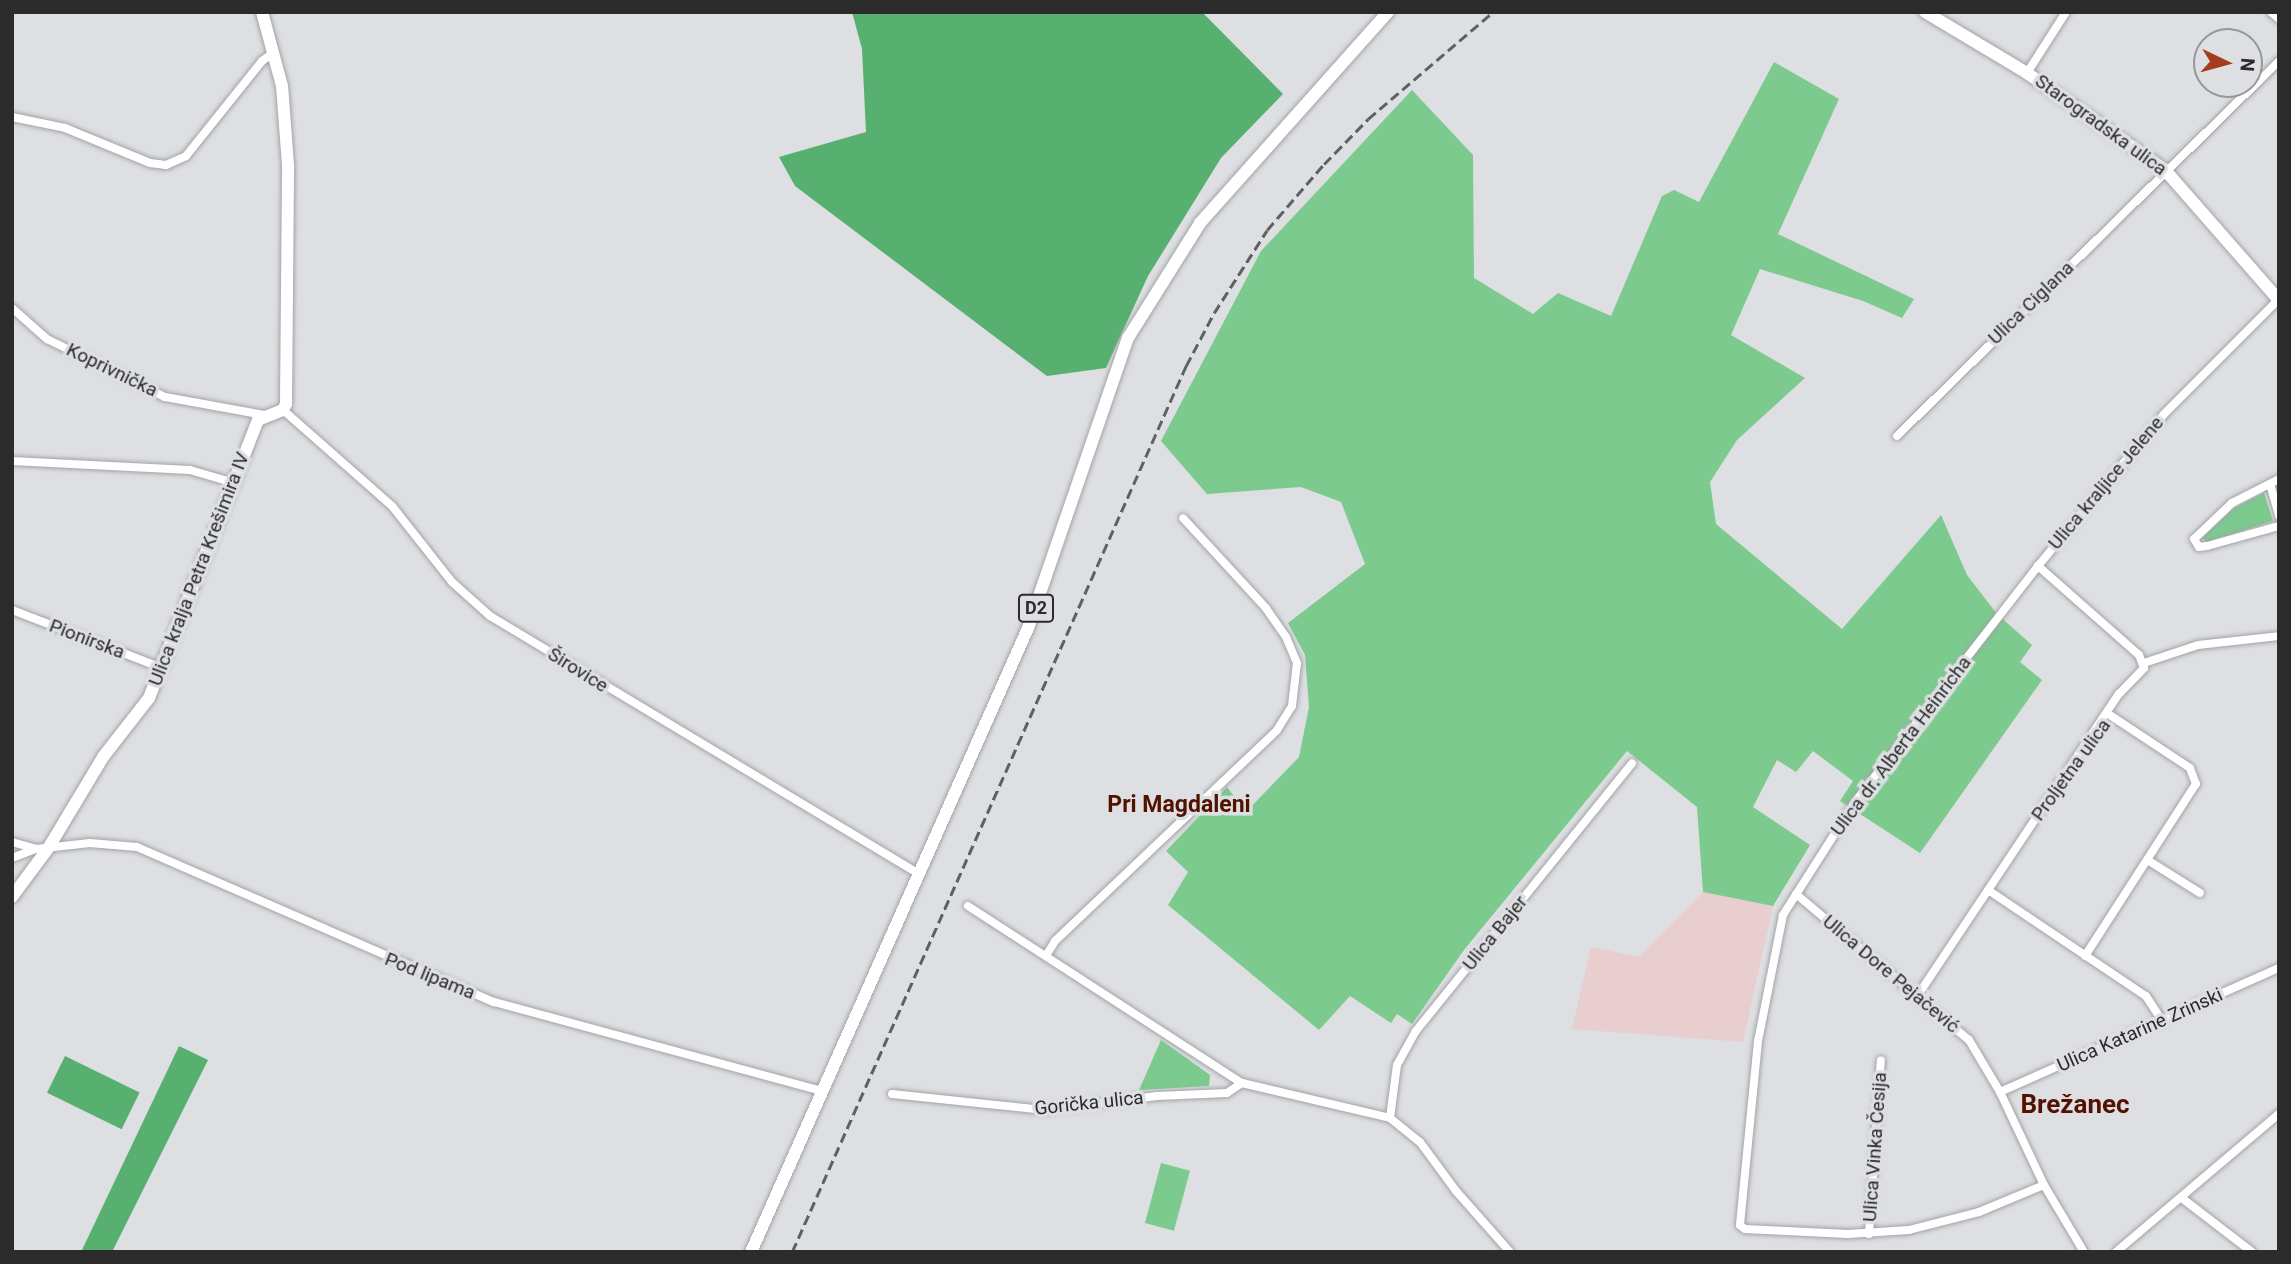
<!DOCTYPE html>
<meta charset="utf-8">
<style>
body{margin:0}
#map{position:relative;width:2291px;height:1264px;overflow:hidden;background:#dddfe2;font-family:Roboto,sans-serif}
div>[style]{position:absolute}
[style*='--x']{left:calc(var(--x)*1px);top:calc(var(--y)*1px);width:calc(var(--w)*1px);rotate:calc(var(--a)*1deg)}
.education>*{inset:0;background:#e8cece}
.green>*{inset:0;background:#7cca8e;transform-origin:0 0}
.forest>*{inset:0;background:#57b06f;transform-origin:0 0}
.roads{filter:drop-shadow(0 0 2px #a2a4a7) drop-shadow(0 0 2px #a2a4a7)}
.street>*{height:8px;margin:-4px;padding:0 4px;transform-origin:4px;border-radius:4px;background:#fff}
.secondary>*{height:12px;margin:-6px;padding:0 6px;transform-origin:6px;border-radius:6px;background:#fff}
.primary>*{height:12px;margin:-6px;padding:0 6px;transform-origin:6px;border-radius:6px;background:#fff}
.rail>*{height:2.5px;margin-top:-1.25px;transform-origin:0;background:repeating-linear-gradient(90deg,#5f6062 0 10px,transparent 0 15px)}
span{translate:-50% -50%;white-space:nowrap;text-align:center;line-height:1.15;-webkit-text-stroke:7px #dddfe2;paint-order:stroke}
.shield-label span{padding:2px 5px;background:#dddfe2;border:2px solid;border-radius:5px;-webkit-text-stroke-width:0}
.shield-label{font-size:18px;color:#2b2b2c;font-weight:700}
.street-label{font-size:19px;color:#2b2b2c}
.quarter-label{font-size:23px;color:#531200;font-weight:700}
.district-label{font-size:26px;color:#531200;font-weight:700}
.frame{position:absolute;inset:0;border:14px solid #2b2b2c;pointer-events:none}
.north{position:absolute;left:2193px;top:28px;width:70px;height:70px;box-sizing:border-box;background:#dddfe2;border:2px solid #969799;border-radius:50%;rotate:95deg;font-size:19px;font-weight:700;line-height:28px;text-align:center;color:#2b2b2c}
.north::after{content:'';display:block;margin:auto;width:24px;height:32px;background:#a43d1c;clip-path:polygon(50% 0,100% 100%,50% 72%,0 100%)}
</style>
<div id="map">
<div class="education">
<i style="clip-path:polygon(1703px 892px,1773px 906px,1743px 1042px,1572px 1029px,1591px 947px,1639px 957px)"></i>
</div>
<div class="green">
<i style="clip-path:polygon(1774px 62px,1839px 99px,1778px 234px,1914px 299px,1902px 318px,1863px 301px,1760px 269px,1731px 335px,1805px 378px,1737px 440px,1710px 482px,1716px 524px,1842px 629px,1941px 515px,1967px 575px,1997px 614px,2032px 645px,2020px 662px,2042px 680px,1920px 853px,1840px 801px,1853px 781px,1813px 751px,1796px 772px,1777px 760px,1753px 807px,1810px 845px,1773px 906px,1703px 892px,1697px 807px,1627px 751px,1464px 950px,1412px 1024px,1397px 1014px,1391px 1023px,1350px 996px,1319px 1030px,1168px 905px,1188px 872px,1166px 851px,1227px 787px,1246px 812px,1299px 757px,1309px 707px,1305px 655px,1288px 623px,1365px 564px,1341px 502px,1301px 487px,1207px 494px,1161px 441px,1261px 251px,1412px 90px,1473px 155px,1474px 278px,1533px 314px,1558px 293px,1611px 316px,1662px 196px,1674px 190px,1699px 202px)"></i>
<i style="clip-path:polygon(2264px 493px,2273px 521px,2207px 542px,2202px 538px,2234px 508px)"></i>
<i style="clip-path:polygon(1161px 1040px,1210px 1075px,1209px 1086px,1139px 1090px)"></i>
<i style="left:1161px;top:1163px;width:30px;height:62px;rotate:15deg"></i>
</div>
<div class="forest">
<i style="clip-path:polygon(852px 12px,1202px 12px,1283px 94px,1221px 158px,1148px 276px,1106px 368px,1047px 376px,795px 186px,779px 157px,866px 132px,862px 49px)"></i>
<i style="clip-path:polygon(179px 1046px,208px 1060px,112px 1252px,81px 1252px)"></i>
<i style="left:65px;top:1056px;width:83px;height:41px;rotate:26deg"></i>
</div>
<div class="roads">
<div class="street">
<i style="--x:2271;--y:12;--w:11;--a:41"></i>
<i style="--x:2027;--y:73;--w:72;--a:-57.4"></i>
<i style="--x:12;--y:117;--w:54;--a:11.7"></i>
<i style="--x:65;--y:128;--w:92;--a:22.4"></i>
<i style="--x:150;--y:163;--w:16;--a:7"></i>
<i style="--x:166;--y:165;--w:22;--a:-24"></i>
<i style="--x:186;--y:156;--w:122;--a:-51.3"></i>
<i style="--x:262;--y:61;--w:14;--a:-36"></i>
<i style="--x:12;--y:308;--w:47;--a:41.5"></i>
<i style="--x:47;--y:339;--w:131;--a:26.2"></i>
<i style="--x:165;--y:397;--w:101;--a:10.3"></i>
<i style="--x:283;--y:410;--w:145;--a:41.4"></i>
<i style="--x:392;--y:506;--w:97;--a:51.7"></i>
<i style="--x:452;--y:582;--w:51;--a:41.8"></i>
<i style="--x:490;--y:616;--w:501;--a:31.02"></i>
<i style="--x:1897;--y:436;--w:535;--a:-44.47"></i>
<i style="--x:12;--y:461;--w:178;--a:2.9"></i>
<i style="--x:190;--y:470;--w:43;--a:16.3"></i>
<i style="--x:2279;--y:479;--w:53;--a:152.9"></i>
<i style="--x:2232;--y:503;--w:52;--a:136.5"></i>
<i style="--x:2194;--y:539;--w:9;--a:58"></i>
<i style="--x:2199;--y:547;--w:8;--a:-7"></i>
<i style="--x:2207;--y:546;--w:75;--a:-15.5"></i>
<i style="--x:2270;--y:484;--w:33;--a:74"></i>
<i style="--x:2038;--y:566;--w:299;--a:127.8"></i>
<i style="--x:1855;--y:802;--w:134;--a:122.5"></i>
<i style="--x:1783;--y:915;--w:128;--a:101.2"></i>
<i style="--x:1758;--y:1041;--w:185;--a:95.6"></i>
<i style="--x:1740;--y:1225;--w:6;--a:39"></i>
<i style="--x:1745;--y:1229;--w:103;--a:2.8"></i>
<i style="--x:1848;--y:1234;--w:61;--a:-3.8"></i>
<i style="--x:1909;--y:1230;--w:72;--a:-14.4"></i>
<i style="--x:1979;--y:1212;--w:70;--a:-22.6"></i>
<i style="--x:12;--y:610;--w:161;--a:21.1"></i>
<i style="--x:2144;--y:663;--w:57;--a:-18.4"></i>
<i style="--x:2198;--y:645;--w:81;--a:-6.3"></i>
<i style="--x:12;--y:842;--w:25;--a:16"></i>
<i style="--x:36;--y:849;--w:54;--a:-6.3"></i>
<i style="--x:90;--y:843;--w:47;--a:4.9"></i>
<i style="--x:137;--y:847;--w:389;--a:23.5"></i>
<i style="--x:494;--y:1002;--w:340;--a:15.2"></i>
<i style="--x:12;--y:858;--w:25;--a:-21"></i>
<i style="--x:2149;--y:861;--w:60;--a:32.1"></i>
<i style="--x:1988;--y:890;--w:190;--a:33.9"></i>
<i style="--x:2146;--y:996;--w:30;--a:57"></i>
<i style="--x:1796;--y:894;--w:226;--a:40.2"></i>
<i style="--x:1969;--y:1040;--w:61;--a:59.2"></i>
<i style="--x:2000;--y:1092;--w:103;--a:64.7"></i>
<i style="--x:2044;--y:1185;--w:78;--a:59.2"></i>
<i style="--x:968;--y:906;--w:326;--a:32.9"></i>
<i style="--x:1242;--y:1083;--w:152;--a:13.3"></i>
<i style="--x:1390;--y:1118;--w:38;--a:39"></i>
<i style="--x:1420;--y:1142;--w:61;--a:53.7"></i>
<i style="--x:1456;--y:1191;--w:81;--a:48.5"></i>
<i style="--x:1047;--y:954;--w:15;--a:-58"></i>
<i style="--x:1055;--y:941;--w:306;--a:-43.5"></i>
<i style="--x:1277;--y:730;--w:28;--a:-58"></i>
<i style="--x:1292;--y:706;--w:43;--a:-83.4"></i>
<i style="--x:1297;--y:663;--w:28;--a:-113"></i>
<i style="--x:1286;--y:637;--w:35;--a:-125"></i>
<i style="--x:1266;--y:608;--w:122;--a:-132.7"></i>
<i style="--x:2085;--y:956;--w:205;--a:-57.2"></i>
<i style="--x:2196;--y:784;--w:17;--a:-111"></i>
<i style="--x:2190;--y:768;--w:100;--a:-146.5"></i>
<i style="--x:1918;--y:995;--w:362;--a:-56.3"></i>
<i style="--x:2119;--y:694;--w:36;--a:-46"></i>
<i style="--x:2144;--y:668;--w:14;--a:-111"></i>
<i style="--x:2139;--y:655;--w:135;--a:-138.6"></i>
<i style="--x:2038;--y:566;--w:197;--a:-50.3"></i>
<i style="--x:2164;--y:414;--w:161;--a:-45"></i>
<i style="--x:2000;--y:1092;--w:305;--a:-24"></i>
<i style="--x:892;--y:1094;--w:152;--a:6"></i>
<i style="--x:1043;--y:1110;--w:115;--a:-7"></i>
<i style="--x:1157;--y:1096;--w:70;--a:-2.5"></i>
<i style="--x:1227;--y:1093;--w:18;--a:-34"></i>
<i style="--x:1390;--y:1118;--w:53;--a:-82.5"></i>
<i style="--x:1397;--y:1065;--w:39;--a:-61"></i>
<i style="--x:1416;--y:1031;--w:344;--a:-51.1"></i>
<i style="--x:2183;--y:1199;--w:87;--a:37.5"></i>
<i style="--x:1869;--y:1234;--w:174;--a:-86.1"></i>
<i style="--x:2116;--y:1252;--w:214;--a:-40.3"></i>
</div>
<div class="secondary">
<i style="--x:1925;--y:12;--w:119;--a:30.9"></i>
<i style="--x:2027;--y:73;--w:169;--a:35.1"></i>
<i style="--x:2165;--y:170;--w:173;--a:48.8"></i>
<i style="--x:12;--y:897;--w:62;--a:-53.5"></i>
<i style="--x:49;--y:847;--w:105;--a:-59"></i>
<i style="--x:103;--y:757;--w:75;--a:-52.1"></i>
<i style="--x:149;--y:698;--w:299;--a:-68.6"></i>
<i style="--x:258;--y:420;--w:27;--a:-22"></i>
<i style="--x:283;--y:410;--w:7;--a:-63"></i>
<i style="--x:286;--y:404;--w:239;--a:-89.5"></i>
<i style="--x:288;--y:165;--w:79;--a:-94.3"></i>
<i style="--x:282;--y:86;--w:77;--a:-105.1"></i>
</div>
<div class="primary">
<i style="--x:751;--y:1252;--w:683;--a:-66.06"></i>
<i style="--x:1028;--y:628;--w:307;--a:-71"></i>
<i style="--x:1128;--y:338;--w:136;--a:-57.9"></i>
<i style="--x:1200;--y:223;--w:283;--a:-48.3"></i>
</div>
</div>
<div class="rail">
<i style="--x:792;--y:1252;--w:970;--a:-66.03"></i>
<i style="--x:1186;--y:366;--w:60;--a:-62.2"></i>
<i style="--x:1214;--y:313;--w:98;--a:-57.4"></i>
<i style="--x:1267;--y:230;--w:87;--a:-49.2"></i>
<i style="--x:1324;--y:164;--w:63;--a:-45.6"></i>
<i style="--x:1368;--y:119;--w:165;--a:-40.6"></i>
</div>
<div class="shield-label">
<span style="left:1036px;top:608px">D2</span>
</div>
<div class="street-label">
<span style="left:2101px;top:125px;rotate:36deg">Starogradska ulica</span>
<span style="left:2031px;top:303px;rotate:-44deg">Ulica Ciglana</span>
<span style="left:112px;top:370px;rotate:26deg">Koprivnička</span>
<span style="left:2106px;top:483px;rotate:-50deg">Ulica kraljice Jelene</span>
<span style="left:199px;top:569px;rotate:-69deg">Ulica kralja Petra Krešimira IV</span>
<span style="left:87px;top:639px;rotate:21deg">Pionirska</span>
<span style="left:578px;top:670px;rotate:32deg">Širovice</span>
<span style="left:1901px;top:746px;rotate:-53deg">Ulica dr. Alberta Heinricha</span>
<span style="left:2071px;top:770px;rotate:-54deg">Proljetna ulica</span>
<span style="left:1495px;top:933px;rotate:-51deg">Ulica Bajer</span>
<span style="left:1891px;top:974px;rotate:40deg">Ulica Dore Pejačević</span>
<span style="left:430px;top:976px;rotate:22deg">Pod lipama</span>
<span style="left:2140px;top:1030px;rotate:-24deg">Ulica Katarine Zrinski</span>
<span style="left:1089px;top:1103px;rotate:-6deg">Gorička ulica</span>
<span style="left:1875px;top:1147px;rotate:-86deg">Ulica Vinka Česija</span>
</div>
<div class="quarter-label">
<span style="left:1179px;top:805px">Pri Magdaleni</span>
</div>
<div class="district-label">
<span style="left:2075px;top:1105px">Brežanec</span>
</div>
<div class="frame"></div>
<div class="north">N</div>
</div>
